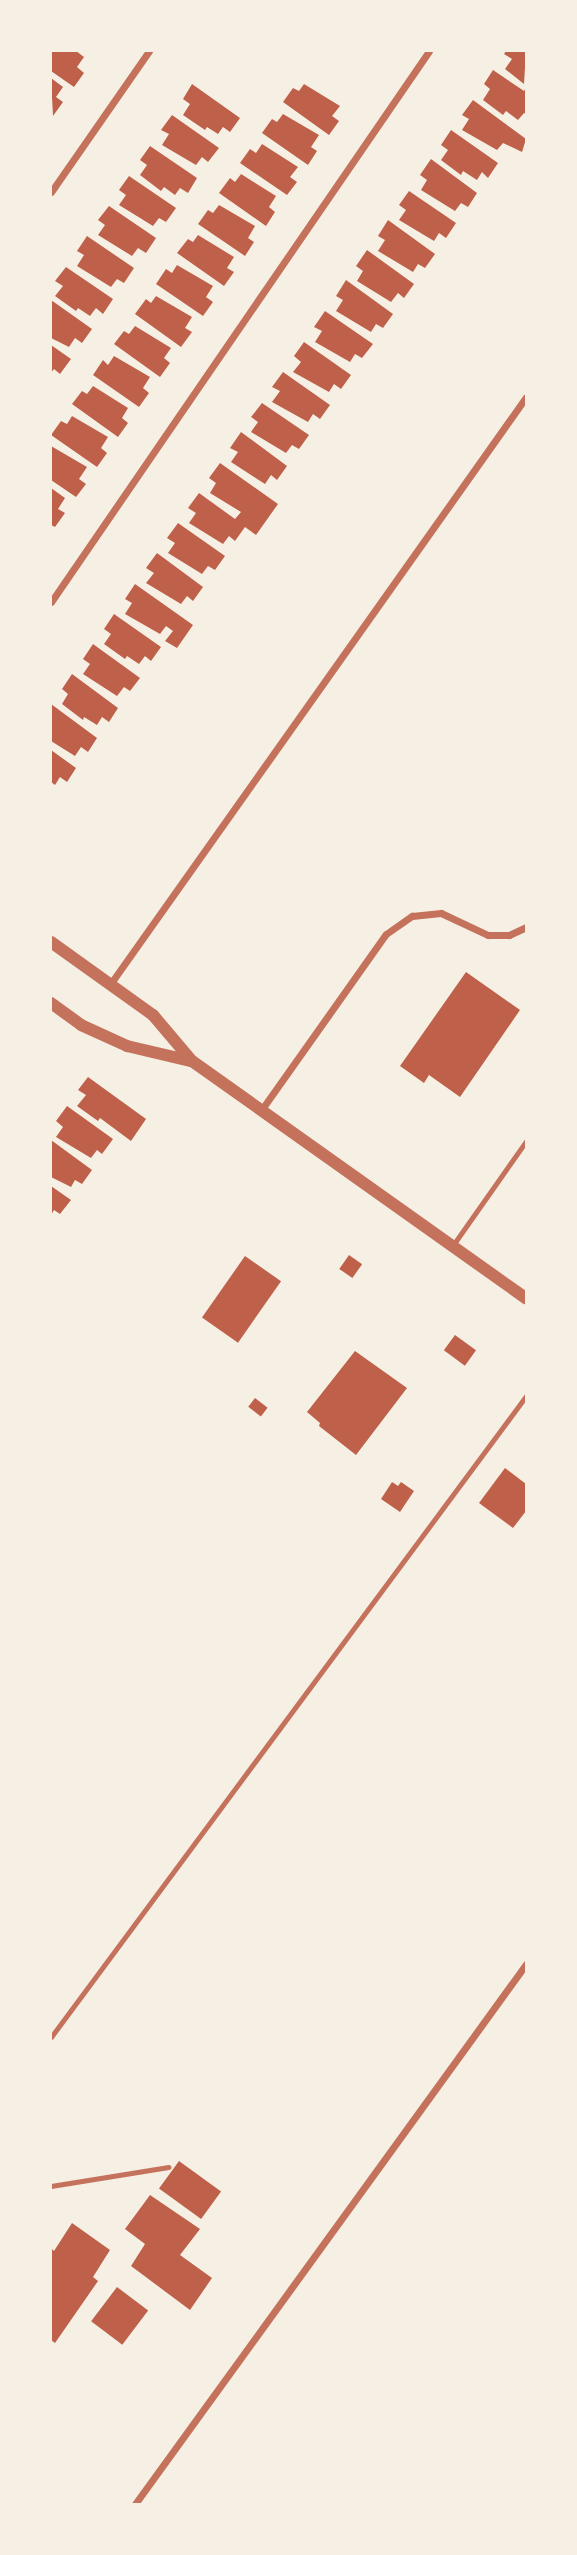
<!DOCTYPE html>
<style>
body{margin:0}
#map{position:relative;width:577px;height:2555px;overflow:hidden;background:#f6efe4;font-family:"Playfair Display",serif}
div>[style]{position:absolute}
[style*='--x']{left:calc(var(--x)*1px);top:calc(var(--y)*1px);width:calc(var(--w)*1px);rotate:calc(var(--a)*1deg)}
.building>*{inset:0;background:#bf614a;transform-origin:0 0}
.service>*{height:5px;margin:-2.5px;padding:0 2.5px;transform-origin:2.5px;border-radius:2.5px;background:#c5725c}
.minor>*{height:7px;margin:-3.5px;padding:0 3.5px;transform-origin:3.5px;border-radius:3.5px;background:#c5725c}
.tertiary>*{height:12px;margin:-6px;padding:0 6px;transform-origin:6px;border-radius:6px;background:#c5725c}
span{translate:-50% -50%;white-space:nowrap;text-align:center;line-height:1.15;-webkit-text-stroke:5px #f6efe4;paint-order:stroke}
.frame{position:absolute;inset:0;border:52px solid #f6efe4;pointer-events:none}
</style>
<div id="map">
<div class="building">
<i style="clip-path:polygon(51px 51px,76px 51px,84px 57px,77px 67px,84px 73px,74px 87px,51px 71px)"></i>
<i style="clip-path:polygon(506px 51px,526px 51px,524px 84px,505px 69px,512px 59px,504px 54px)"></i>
<i style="clip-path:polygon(493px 70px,524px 91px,526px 87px,526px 114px,524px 113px,518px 120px,506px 111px,503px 115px,483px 100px,490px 89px,484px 84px)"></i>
<i style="clip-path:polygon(51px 78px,63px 87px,56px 97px,63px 102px,53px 116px)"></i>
<i style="clip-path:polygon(192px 84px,240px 118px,230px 132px,223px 127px,218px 134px,207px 127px,205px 130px,183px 115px,190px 104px,183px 99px)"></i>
<i style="clip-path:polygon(304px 84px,340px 106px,332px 116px,339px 121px,329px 135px,283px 102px,293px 88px,299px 91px)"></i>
<i style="clip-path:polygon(473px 100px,526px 139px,522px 152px,503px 143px,497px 150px,462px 130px,469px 119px,462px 115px)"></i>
<i style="clip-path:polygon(283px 114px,319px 135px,311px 147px,317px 151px,308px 165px,262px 133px,272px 119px,277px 122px)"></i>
<i style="clip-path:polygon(172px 115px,219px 148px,208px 162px,202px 157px,196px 165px,162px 145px,169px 134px,161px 130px)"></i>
<i style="clip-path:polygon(451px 130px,498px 163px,488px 178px,482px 172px,477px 180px,463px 171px,461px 175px,441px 160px,448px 150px,441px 145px)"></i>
<i style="clip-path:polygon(262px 144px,298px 167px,290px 177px,297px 182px,287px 195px,240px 163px,250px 149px,256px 153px)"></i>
<i style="clip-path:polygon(150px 146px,197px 178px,188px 193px,180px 188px,175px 195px,164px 187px,161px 191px,140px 175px,147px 165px,140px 160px)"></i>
<i style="clip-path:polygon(431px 159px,477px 193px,468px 207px,461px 203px,455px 211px,421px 190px,427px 180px,420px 175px)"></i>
<i style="clip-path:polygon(241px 174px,276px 196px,269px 207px,275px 212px,266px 226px,219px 193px,230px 178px,235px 182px)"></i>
<i style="clip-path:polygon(129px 176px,176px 208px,166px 222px,159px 218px,153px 226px,119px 205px,126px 195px,119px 190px)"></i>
<i style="clip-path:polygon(409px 191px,456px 223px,446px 238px,439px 233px,434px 241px,399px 220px,406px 210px,399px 205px)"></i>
<i style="clip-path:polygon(219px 205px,255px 226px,248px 238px,254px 242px,245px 256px,198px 224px,208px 210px,213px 213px)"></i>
<i style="clip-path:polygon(109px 206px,156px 238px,146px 253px,138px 248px,132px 256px,98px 235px,105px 225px,98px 220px)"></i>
<i style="clip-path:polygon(388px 220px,435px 254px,425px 268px,418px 264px,413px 272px,378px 251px,385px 240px,378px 236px)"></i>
<i style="clip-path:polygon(198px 235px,234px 257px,227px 268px,234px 272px,224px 286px,177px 253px,188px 239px,193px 242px)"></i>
<i style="clip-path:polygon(87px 236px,134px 268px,124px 283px,117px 279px,111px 287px,77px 266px,84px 255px,77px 251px)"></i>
<i style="clip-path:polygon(367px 250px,414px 284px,404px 298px,398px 293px,391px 302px,357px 281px,363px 271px,356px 266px)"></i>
<i style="clip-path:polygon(177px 265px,213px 286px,206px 297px,213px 302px,203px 316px,156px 284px,166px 269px,172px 273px)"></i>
<i style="clip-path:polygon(66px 267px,113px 299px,103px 314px,96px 308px,90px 316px,78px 308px,76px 311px,55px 296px,63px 286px,55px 281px)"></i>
<i style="clip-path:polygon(346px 280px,393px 314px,383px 328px,376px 324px,371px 332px,336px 311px,343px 300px,336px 296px)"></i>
<i style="clip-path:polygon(156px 296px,192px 317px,185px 328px,192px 332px,181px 347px,135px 314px,146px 299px,151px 303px)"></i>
<i style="clip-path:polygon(51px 300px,92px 329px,82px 343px,75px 338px,69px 347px,51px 338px)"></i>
<i style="clip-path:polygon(325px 311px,373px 344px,362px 358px,355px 354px,350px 362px,315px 342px,322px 331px,314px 327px)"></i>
<i style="clip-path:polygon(135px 326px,171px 348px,164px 358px,170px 363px,160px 377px,114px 344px,124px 331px,129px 334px)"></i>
<i style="clip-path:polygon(304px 342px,351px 375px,341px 389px,334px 384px,329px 392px,293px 372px,301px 362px,294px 356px)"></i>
<i style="clip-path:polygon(51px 345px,71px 359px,60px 374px,54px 369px,51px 373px)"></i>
<i style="clip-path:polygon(114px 356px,150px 377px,143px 388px,149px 393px,139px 407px,93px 375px,103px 360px,108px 365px)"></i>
<i style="clip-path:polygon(283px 372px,330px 405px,320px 419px,313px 414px,308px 422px,272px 402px,280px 391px,272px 387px)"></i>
<i style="clip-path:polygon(93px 386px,128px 408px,122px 418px,128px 423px,118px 437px,72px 404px,82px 391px,87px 394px)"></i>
<i style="clip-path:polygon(262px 403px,309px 435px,299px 449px,292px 445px,286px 453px,251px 432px,258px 422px,251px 417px)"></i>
<i style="clip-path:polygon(72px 416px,108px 437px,101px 448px,107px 453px,97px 467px,51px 435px,61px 421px,67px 424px)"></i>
<i style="clip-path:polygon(241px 432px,287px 466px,277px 480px,271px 475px,265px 484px,231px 462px,238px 452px,230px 448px)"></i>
<i style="clip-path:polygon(51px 446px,87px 467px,79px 479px,86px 484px,76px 497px,51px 480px)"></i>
<i style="clip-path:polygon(220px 463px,278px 504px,256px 535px,245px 527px,235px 541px,229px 536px,223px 544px,189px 523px,196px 513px,188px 508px,199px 493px,235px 519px,241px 512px,210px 493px,216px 483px,209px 478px)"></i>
<i style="clip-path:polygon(51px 488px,65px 498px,58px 509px,65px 513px,55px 527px,51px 525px)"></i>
<i style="clip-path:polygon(178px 523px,225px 556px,215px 570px,208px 566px,202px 574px,168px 553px,175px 543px,167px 538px)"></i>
<i style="clip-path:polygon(157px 553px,203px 587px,193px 601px,187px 596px,181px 604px,146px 583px,154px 573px,146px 568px)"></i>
<i style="clip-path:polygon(135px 584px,193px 625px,177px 648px,165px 641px,173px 631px,166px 626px,160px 634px,125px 614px,132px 603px,125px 599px)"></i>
<i style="clip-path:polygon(114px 614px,161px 647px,151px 661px,145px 656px,139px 664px,127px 656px,125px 659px,104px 644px,111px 634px,104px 629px)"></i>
<i style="clip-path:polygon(93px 644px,140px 678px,130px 691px,124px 687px,117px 696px,83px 674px,90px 664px,83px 659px)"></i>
<i style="clip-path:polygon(72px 674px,118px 708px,109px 722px,102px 717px,97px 725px,84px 717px,83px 720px,62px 704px,68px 694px,62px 689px)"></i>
<i style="clip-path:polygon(51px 704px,97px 738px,88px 752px,81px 747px,75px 756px,51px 741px)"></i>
<i style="clip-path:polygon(51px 750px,76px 768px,67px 782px,60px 777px,55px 785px,51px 782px)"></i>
<i style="clip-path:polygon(466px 972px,520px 1010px,460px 1097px,429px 1075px,424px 1083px,400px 1066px)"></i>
<i style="clip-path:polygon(88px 1077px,146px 1119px,131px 1141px,100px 1118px,98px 1121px,77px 1106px,86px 1095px,78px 1090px)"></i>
<i style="clip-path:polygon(67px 1106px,113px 1139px,102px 1154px,97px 1150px,91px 1158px,56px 1137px,63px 1127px,56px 1121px)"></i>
<i style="clip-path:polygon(51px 1140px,92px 1170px,82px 1184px,75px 1180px,71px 1187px,51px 1177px)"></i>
<i style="clip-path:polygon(51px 1186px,71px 1200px,60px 1214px,54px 1210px,51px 1215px)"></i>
<i style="left:349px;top:1255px;width:16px;height:17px;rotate:35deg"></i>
<i style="left:245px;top:1256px;width:44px;height:75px;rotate:35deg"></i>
<i style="left:455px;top:1335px;width:26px;height:19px;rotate:36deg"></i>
<i style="clip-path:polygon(355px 1351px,407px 1388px,356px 1455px,319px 1426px,320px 1423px,307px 1412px)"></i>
<i style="left:255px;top:1398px;width:16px;height:11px;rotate:38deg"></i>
<i style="clip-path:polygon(505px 1468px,526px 1484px,526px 1511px,513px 1528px,479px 1503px)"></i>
<i style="clip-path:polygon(392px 1482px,398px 1486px,401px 1482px,414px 1491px,400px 1512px,381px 1499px)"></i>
<i style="left:179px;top:2161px;width:52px;height:34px;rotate:36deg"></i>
<i style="clip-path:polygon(150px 2195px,200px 2229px,180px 2255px,212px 2278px,190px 2310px,131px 2266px,145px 2244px,125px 2229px)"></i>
<i style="clip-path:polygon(72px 2223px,110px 2250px,93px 2277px,98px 2281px,55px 2343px,51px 2340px,51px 2248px,54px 2251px)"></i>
<i style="left:117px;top:2287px;width:39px;height:43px;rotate:37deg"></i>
</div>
<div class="service">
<i style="--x:453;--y:1245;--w:127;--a:-54.9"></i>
<i style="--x:51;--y:2037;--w:798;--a:-53.46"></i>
<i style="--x:51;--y:2186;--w:119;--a:-9.2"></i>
</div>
<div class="minor">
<i style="--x:51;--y:192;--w:172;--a:-55.2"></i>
<i style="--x:51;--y:602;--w:668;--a:-55.55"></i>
<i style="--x:111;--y:983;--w:718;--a:-54.69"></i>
<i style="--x:262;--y:1109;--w:214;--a:-54.7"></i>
<i style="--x:386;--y:934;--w:32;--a:-35"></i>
<i style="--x:412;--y:916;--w:29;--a:-6"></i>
<i style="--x:441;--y:913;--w:52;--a:25.1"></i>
<i style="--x:488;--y:935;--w:21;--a:0"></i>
<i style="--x:509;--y:935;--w:19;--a:-25"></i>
<i style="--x:135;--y:2504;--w:667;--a:-54.09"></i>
</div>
<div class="tertiary">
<i style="--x:51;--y:942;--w:125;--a:35.6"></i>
<i style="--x:153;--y:1015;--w:60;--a:49.7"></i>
<i style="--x:192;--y:1061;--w:410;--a:35.4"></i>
<i style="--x:51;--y:1003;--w:37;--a:36"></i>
<i style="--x:81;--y:1025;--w:51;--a:24.5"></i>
<i style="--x:127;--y:1046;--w:66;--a:13.2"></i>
</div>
<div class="frame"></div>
</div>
